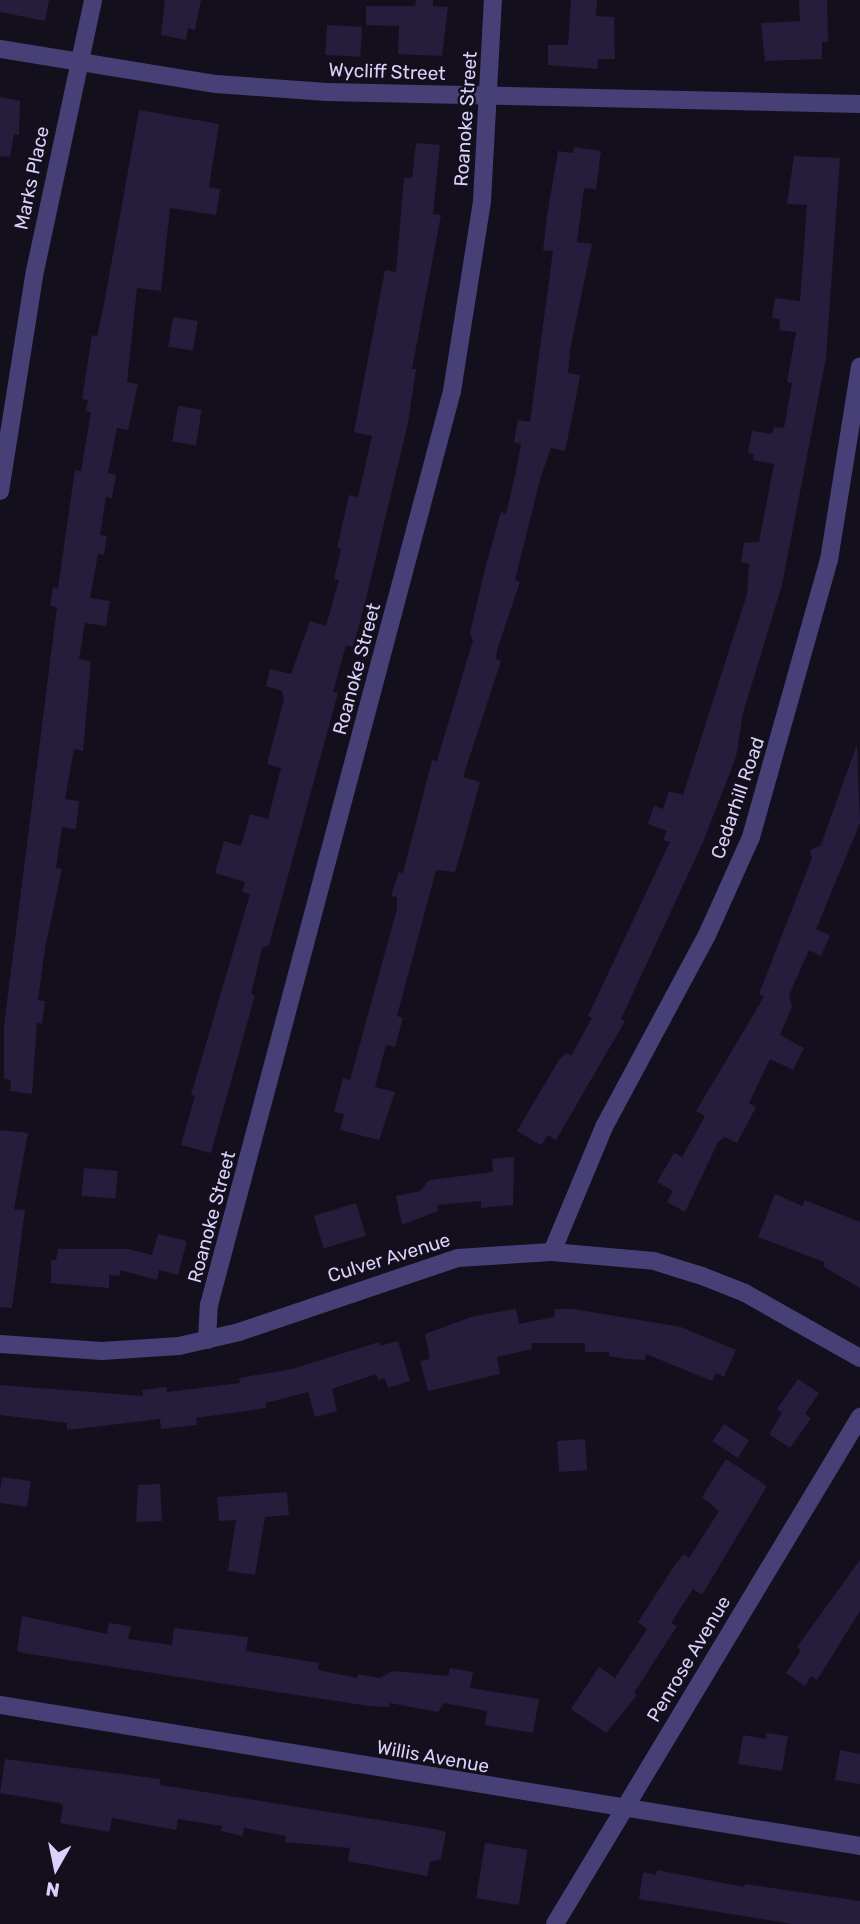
<!DOCTYPE html>
<style>
body{margin:0}
#map{position:relative;width:860px;height:1924px;overflow:hidden;background:#130f1d;font-family:Rubik,sans-serif}
div>[style]{position:absolute}
[style*='--x']{left:calc(var(--x)*1px);top:calc(var(--y)*1px);width:calc(var(--w)*1px);rotate:calc(var(--a)*1deg)}
.building>*{inset:0;background:#261d3c;transform-origin:0 0}
.minor>*{height:18px;margin:-9px;padding:0 9px;transform-origin:9px;border-radius:9px;background:#474076}
span{translate:-50% -50%;white-space:nowrap;text-align:center;line-height:1.15;-webkit-text-stroke:5px #130f1d;paint-order:stroke}
.street-label{font-size:19px;color:#d9d1f9}
.north{position:absolute;left:21px;top:1833px;width:70px;height:70px;-webkit-text-stroke:5px #130f1d;paint-order:stroke;rotate:189deg;font-size:19px;font-weight:700;line-height:28px;text-align:center;color:#d9d1f9}
.north::after{content:'';display:block;margin:auto;width:24px;height:32px;background:#d9d1f9;clip-path:polygon(50% 0,100% 100%,50% 72%,0 100%)}
</style>
<div id="map">
<div class="building">
<i style="clip-path:polygon(0 0,49px 0,45px 21px,0 12px)"></i>
<i style="clip-path:polygon(165px 0,201px 0,195px 30px,188px 28px,186px 40px,161px 35px)"></i>
<i style="clip-path:polygon(416px 0,433px 0,433px 6px,448px 7px,442px 56px,398px 54px,399px 26px,366px 25px,366px 6px,415px 6px)"></i>
<i style="clip-path:polygon(571px 0,597px 0,596px 16px,614px 17px,615px 59px,598px 59px,597px 69px,548px 65px,548px 45px,568px 45px)"></i>
<i style="clip-path:polygon(799px 0,827px 0,828px 42px,822px 42px,822px 59px,765px 61px,761px 23px,800px 21px)"></i>
<i style="left:327px;top:25px;width:35px;height:30px;rotate:3deg"></i>
<i style="clip-path:polygon(0 97px,20px 101px,19px 135px,14px 134px,10px 157px,0 156px)"></i>
<i style="clip-path:polygon(139px 110px,219px 124px,209px 187px,220px 189px,216px 215px,170px 208px,161px 291px,137px 288px,127px 382px,138px 384px,128px 430px,117px 428px,108px 473px,116px 475px,112px 498px,106px 497px,100px 535px,107px 536px,104px 555px,98px 554px,90px 598px,110px 601px,106px 626px,85px 623px,79px 659px,91px 661px,83px 751px,74px 749px,65px 799px,79px 801px,76px 829px,62px 827px,56px 868px,62px 869px,45px 948px,38px 1000px,45px 1001px,42px 1024px,37px 1023px,32px 1094px,10px 1091px,11px 1080px,4px 1079px,4px 1026px,57px 607px,50px 606px,53px 587px,58px 588px,75px 470px,81px 471px,91px 412px,86px 411px,88px 400px,82px 399px,92px 335px,97px 336px,104px 304px)"></i>
<i style="clip-path:polygon(416px 143px,440px 145px,433px 214px,441px 215px,412px 369px,416px 369px,408px 423px,365px 603px,353px 647px,346px 645px,333px 692px,338px 693px,269px 945px,262px 948px,251px 994px,255px 995px,211px 1153px,181px 1145px,195px 1096px,191px 1095px,250px 894px,242px 892px,245px 882px,215px 873px,224px 841px,241px 846px,250px 814px,268px 819px,281px 768px,267px 764px,284px 699px,282px 691px,266px 686px,270px 669px,291px 674px,310px 621px,326px 626px,339px 580px,334px 579px,341px 549px,337px 548px,349px 495px,358px 497px,372px 436px,354px 432px,385px 270px,396px 272px,404px 178px,412px 178px)"></i>
<i style="clip-path:polygon(574px 147px,601px 151px,596px 189px,584px 188px,577px 242px,592px 244px,570px 350px,568px 373px,580px 375px,576px 398px,565px 451px,551px 448px,541px 476px,515px 580px,520px 582px,497px 650px,496px 659px,501px 661px,463px 777px,480px 782px,463px 845px,455px 872px,436px 870px,397px 1016px,403px 1018px,395px 1047px,386px 1045px,375px 1087px,395px 1092px,379px 1140px,340px 1130px,344px 1114px,334px 1112px,343px 1078px,350px 1080px,397px 909px,397px 897px,391px 896px,399px 872px,403px 873px,432px 760px,437px 761px,473px 640px,470px 633px,485px 569px,501px 512px,506px 514px,516px 471px,521px 444px,514px 442px,518px 420px,530px 422px,553px 251px,543px 250px,547px 216px,558px 151px,573px 153px)"></i>
<i style="clip-path:polygon(794px 156px,840px 158px,826px 358px,782px 585px,743px 713px,736px 757px,703px 842px,621px 1019px,625px 1021px,556px 1140px,548px 1135px,541px 1145px,517px 1131px,559px 1060px,566px 1053px,571px 1056px,592px 1018px,588px 1016px,670px 842px,663px 840px,667px 831px,648px 824px,654px 806px,663px 809px,669px 791px,683px 795px,747px 594px,749px 564px,741px 562px,744px 543px,759px 542px,774px 464px,753px 460px,754px 454px,748px 453px,752px 431px,772px 434px,774px 427px,784px 428px,792px 383px,787px 382px,796px 332px,779px 330px,780px 319px,772px 318px,775px 298px,800px 301px,807px 205px,787px 204px)"></i>
<i style="left:173px;top:317px;width:25px;height:30px;rotate:9deg"></i>
<i style="left:178px;top:406px;width:24px;height:36px;rotate:9deg"></i>
<i style="clip-path:polygon(857px 744px,860px 823px,816px 929px,830px 935px,821px 956px,809px 950px,789px 995px,792px 1007px,780px 1035px,804px 1048px,793px 1070px,770px 1059px,749px 1103px,756px 1107px,737px 1143px,725px 1137px,718px 1142px,685px 1212px,667px 1202px,673px 1191px,657px 1182px,674px 1153px,682px 1157px,705px 1116px,696px 1111px,764px 997px,759px 994px,812px 858px,810px 850px,821px 845px)"></i>
<i style="clip-path:polygon(0 1130px,28px 1133px,14px 1209px,25px 1210px,12px 1308px,0 1307px)"></i>
<i style="clip-path:polygon(514px 1157px,513px 1205px,481px 1208px,481px 1201px,437px 1205px,438px 1211px,402px 1225px,396px 1196px,420px 1191px,429px 1180px,493px 1172px,492px 1159px)"></i>
<i style="left:84px;top:1168px;width:34px;height:28px;rotate:5deg"></i>
<i style="clip-path:polygon(775px 1194px,802px 1206px,805px 1200px,860px 1222px,860px 1288px,824px 1267px,824px 1262px,758px 1237px)"></i>
<i style="left:356px;top:1203px;width:34px;height:44px;rotate:73deg"></i>
<i style="clip-path:polygon(158px 1234px,187px 1241px,178px 1275px,159px 1270px,157px 1280px,120px 1270px,120px 1276px,109px 1275px,109px 1288px,51px 1283px,51px 1260px,56px 1260px,58px 1249px,128px 1249px,152px 1255px)"></i>
<i style="clip-path:polygon(516px 1309px,519px 1324px,554px 1317px,555px 1309px,573px 1309px,681px 1327px,736px 1350px,724px 1377px,716px 1373px,712px 1381px,646px 1354px,645px 1360px,627px 1359px,609px 1356px,609px 1352px,585px 1352px,585px 1343px,531px 1343px,532px 1349px,497px 1357px,500px 1374px,428px 1391px,420px 1361px,430px 1359px,425px 1334px,474px 1316px)"></i>
<i style="clip-path:polygon(398px 1341px,410px 1381px,388px 1388px,385px 1378px,378px 1380px,376px 1374px,332px 1389px,337px 1411px,315px 1417px,308px 1392px,266px 1403px,266px 1408px,196px 1418px,197px 1425px,161px 1429px,160px 1419px,67px 1430px,67px 1423px,0 1415px,0 1385px,143px 1396px,142px 1390px,166px 1387px,167px 1392px,240px 1383px,239px 1378px,292px 1369px,379px 1342px,380px 1346px)"></i>
<i style="clip-path:polygon(798px 1379px,819px 1393px,805px 1414px,811px 1418px,790px 1448px,769px 1434px,782px 1413px,777px 1409px)"></i>
<i style="left:724px;top:1424px;width:30px;height:21px;rotate:33deg"></i>
<i style="left:585px;top:1439px;width:31px;height:28px;rotate:86deg"></i>
<i style="clip-path:polygon(726px 1459px,767px 1486px,702px 1595px,693px 1589px,671px 1623px,677px 1626px,634px 1693px,637px 1695px,606px 1733px,571px 1709px,599px 1667px,615px 1678px,647px 1629px,638px 1622px,676px 1563px,684px 1554px,689px 1558px,719px 1511px,702px 1497px)"></i>
<i style="left:2px;top:1477px;width:29px;height:26px;rotate:8deg"></i>
<i style="clip-path:polygon(160px 1484px,162px 1521px,136px 1522px,138px 1485px)"></i>
<i style="clip-path:polygon(287px 1492px,289px 1515px,265px 1517px,255px 1575px,228px 1571px,236px 1520px,219px 1521px,217px 1497px)"></i>
<i style="clip-path:polygon(860px 1560px,860px 1611px,817px 1680px,811px 1676px,805px 1686px,786px 1673px,801px 1650px,797px 1647px)"></i>
<i style="clip-path:polygon(22px 1616px,107px 1634px,109px 1623px,131px 1626px,128px 1639px,172px 1645px,174px 1628px,248px 1637px,246px 1651px,319px 1663px,318px 1670px,357px 1678px,358px 1674px,380px 1678px,393px 1671px,448px 1676px,450px 1668px,473px 1672px,470px 1688px,539px 1699px,533px 1733px,485px 1725px,487px 1711px,444px 1703px,438px 1712px,390px 1703px,389px 1707px,369px 1706px,23px 1653px,17px 1651px)"></i>
<i style="clip-path:polygon(766px 1733px,788px 1736px,782px 1771px,738px 1764px,743px 1735px,766px 1739px)"></i>
<i style="clip-path:polygon(840px 1750px,860px 1754px,860px 1784px,835px 1780px)"></i>
<i style="clip-path:polygon(5px 1759px,160px 1779px,160px 1785px,435px 1829px,446px 1832px,441px 1859px,430px 1862px,427px 1876px,348px 1861px,350px 1848px,285px 1842px,286px 1836px,244px 1828px,243px 1836px,221px 1831px,222px 1826px,178px 1819px,176px 1830px,112px 1818px,109px 1832px,60px 1823px,63px 1806px,60px 1803px,0 1793px)"></i>
<i style="left:485px;top:1843px;width:43px;height:56px;rotate:9deg"></i>
<i style="clip-path:polygon(657px 1870px,744px 1887px,745px 1884px,860px 1901px,860px 1924px,792px 1924px,639px 1899px,643px 1872px,656px 1875px)"></i>
</div>
<div class="minor">
<i style="--x:0;--y:49;--w:219;--a:9.2"></i>
<i style="--x:216;--y:84;--w:111;--a:4.1"></i>
<i style="--x:327;--y:92;--w:533;--a:1.29"></i>
<i style="--x:0;--y:491;--w:223;--a:-81"></i>
<i style="--x:35;--y:271;--w:277;--a:-77.9"></i>
<i style="--x:552;--y:1252;--w:135;--a:-67.4"></i>
<i style="--x:604;--y:1127;--w:218;--a:-61.8"></i>
<i style="--x:707;--y:935;--w:107;--a:-65.8"></i>
<i style="--x:751;--y:837;--w:288;--a:-74.3"></i>
<i style="--x:829;--y:560;--w:196;--a:-80.9"></i>
<i style="--x:207;--y:1340;--w:35;--a:-87"></i>
<i style="--x:209;--y:1305;--w:946;--a:-75.11"></i>
<i style="--x:452;--y:391;--w:192;--a:-81"></i>
<i style="--x:482;--y:201;--w:201;--a:-86.9"></i>
<i style="--x:0;--y:1344;--w:102;--a:3.9"></i>
<i style="--x:102;--y:1351;--w:77;--a:-3.7"></i>
<i style="--x:179;--y:1346;--w:62;--a:-13.1"></i>
<i style="--x:239;--y:1332;--w:231;--a:-18.7"></i>
<i style="--x:458;--y:1258;--w:94;--a:-3.7"></i>
<i style="--x:552;--y:1252;--w:102;--a:5"></i>
<i style="--x:654;--y:1261;--w:50;--a:17.4"></i>
<i style="--x:702;--y:1276;--w:46;--a:21.6"></i>
<i style="--x:745;--y:1293;--w:132;--a:29.5"></i>
<i style="--x:0;--y:1705;--w:871;--a:9.31"></i>
<i style="--x:555;--y:1924;--w:592;--a:-58.97"></i>
</div>
<div class="street-label">
<span style="left:387px;top:72px;rotate:2deg">Wycliff Street</span>
<span style="left:466px;top:119px;rotate:-86deg">Roanoke Street</span>
<span style="left:32px;top:178px;rotate:-78deg">Marks Place</span>
<span style="left:357px;top:669px;rotate:-75deg">Roanoke Street</span>
<span style="left:738px;top:798px;rotate:-71deg">Cedarhill Road</span>
<span style="left:212px;top:1217px;rotate:-75deg">Roanoke Street</span>
<span style="left:389px;top:1258px;rotate:-17deg">Culver Avenue</span>
<span style="left:689px;top:1659px;rotate:-59deg">Penrose Avenue</span>
<span style="left:433px;top:1757px;rotate:10deg">Willis Avenue</span>
</div>
<div class="north">N</div>
</div>
